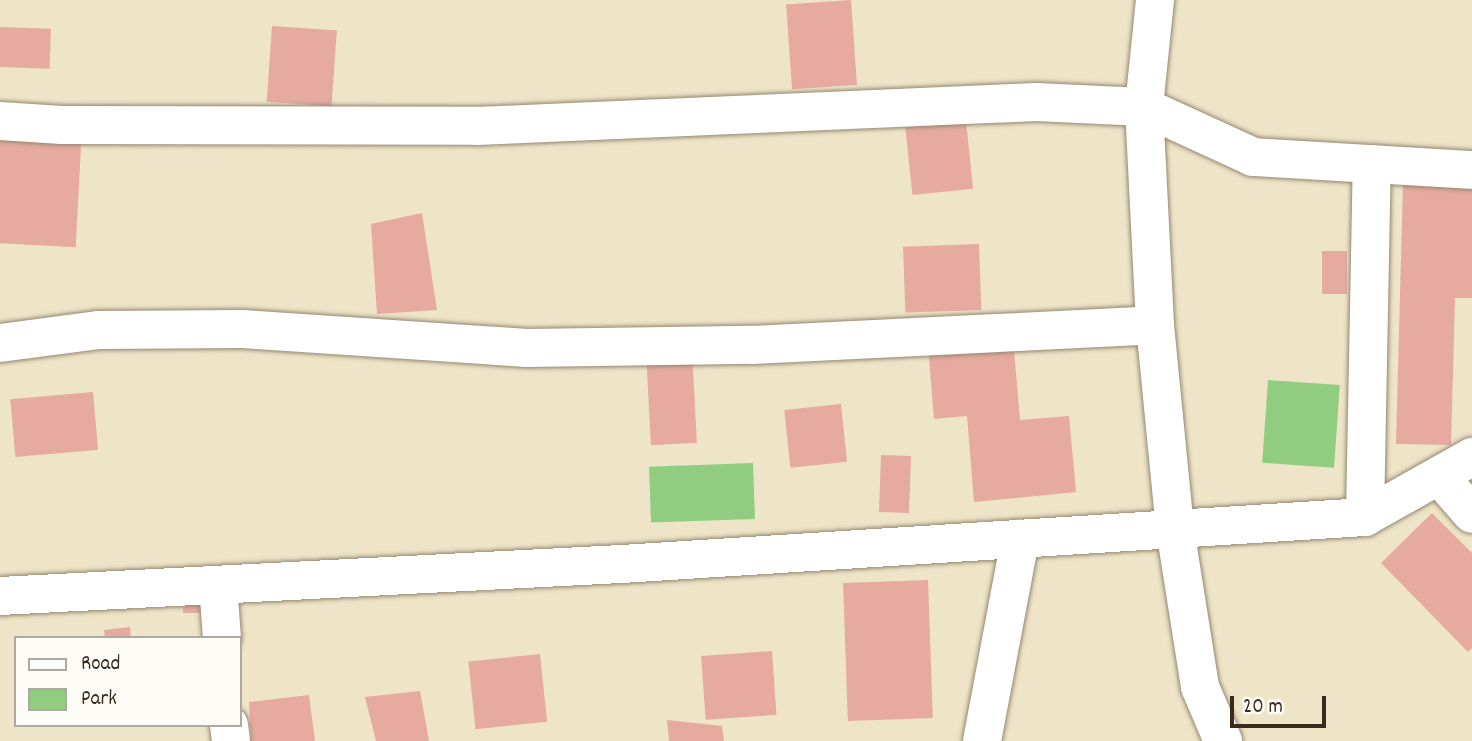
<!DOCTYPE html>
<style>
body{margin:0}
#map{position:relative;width:1472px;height:741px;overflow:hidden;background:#eee4c7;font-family:Dekko,sans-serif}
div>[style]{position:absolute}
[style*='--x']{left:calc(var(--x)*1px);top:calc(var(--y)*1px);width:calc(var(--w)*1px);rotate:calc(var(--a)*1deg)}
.green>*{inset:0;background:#91cd81;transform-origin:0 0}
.building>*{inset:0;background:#e6aaa1;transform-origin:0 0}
.roads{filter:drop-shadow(0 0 2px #948772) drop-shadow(0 0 2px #948772)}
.minor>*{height:38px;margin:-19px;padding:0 19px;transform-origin:19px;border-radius:19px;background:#fff}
span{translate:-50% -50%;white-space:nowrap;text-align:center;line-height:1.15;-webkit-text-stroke:5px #fdfcf7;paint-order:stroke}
.legend{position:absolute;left:14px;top:636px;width:228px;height:91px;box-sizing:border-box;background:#fdfcf7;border:2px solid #afa8a0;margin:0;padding:9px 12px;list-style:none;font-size:21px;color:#3b2a1e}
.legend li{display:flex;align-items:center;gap:14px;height:35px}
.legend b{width:35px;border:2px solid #afa8a0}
.scale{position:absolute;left:1230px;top:696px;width:96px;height:32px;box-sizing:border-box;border:4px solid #3b2a1e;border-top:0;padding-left:9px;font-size:21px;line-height:24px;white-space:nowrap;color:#3b2a1e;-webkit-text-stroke:5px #fdfcf7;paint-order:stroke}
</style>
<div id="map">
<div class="green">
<i style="left:1268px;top:380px;width:72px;height:83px;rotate:4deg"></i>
<i style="left:753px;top:463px;width:56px;height:104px;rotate:88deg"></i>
</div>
<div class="building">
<i style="left:851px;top:0;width:85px;height:65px;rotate:86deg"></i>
<i style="left:272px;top:26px;width:65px;height:76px;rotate:4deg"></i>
<i style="left:0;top:27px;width:51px;height:40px;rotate:2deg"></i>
<i style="left:966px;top:121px;width:68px;height:61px;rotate:84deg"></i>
<i style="left:0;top:125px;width:82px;height:118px;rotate:3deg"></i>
<i style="clip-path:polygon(1403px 184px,1472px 185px,1472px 298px,1455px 298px,1451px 445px,1396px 444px)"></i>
<i style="clip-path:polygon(422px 213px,437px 310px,377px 314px,371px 224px)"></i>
<i style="left:979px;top:244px;width:66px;height:76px;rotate:88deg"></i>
<i style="left:1322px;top:251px;width:25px;height:43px"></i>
<i style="clip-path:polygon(1013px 338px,1020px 420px,1069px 416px,1076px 492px,974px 502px,967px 416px,934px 419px,928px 346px)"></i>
<i style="left:692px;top:350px;width:93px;height:46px;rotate:87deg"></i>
<i style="left:93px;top:392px;width:58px;height:83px;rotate:85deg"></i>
<i style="left:841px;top:404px;width:58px;height:57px;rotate:84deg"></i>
<i style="left:881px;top:455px;width:30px;height:57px;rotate:2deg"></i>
<i style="clip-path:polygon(1432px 513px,1472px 553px,1472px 648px,1468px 652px,1381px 563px)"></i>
<i style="left:928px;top:580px;width:138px;height:85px;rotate:88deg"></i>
<i style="left:207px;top:595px;width:18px;height:24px;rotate:90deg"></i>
<i style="clip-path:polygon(130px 627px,131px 638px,105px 638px,104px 630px)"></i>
<i style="left:772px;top:651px;width:64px;height:71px;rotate:86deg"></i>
<i style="left:540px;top:654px;width:68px;height:72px;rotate:84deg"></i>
<i style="clip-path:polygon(420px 691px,429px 741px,376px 741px,365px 697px)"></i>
<i style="clip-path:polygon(309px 695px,315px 741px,251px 741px,249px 702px)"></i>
<i style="clip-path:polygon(667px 720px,722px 726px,724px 741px,669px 741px)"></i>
</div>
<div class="roads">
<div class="minor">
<i style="--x:1155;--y:0;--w:108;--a:95.9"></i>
<i style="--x:1144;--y:107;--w:218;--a:87.1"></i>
<i style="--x:1155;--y:325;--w:205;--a:84.4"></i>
<i style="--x:1175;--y:529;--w:160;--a:81"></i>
<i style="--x:1200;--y:687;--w:59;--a:66.9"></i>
<i style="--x:0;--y:121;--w:62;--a:3.7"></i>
<i style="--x:62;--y:125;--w:414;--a:0.1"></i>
<i style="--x:476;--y:126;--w:561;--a:-2.45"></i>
<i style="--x:1036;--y:102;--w:108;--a:2.7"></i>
<i style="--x:1144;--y:107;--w:120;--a:24.6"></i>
<i style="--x:1253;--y:157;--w:219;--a:3.4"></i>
<i style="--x:0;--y:343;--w:100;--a:-7.5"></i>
<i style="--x:99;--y:330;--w:143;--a:-0.4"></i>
<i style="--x:242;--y:329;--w:286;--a:3.8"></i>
<i style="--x:527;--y:348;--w:225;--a:-0.8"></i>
<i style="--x:752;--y:345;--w:403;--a:-2.8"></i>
<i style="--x:1439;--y:476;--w:50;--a:49"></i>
<i style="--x:1365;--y:517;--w:353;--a:-88.9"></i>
<i style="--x:218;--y:585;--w:53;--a:85.7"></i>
<i style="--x:0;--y:596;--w:623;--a:-2.95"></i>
<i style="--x:622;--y:564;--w:744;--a:-3.62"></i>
<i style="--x:1365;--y:517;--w:123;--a:-29.3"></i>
<i style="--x:229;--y:725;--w:16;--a:83"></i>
<i style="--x:982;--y:741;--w:206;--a:-79.3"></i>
</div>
</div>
<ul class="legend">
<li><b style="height:9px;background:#fff"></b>Road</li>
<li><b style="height:19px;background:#91cd81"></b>Park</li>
</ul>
<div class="scale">20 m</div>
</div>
